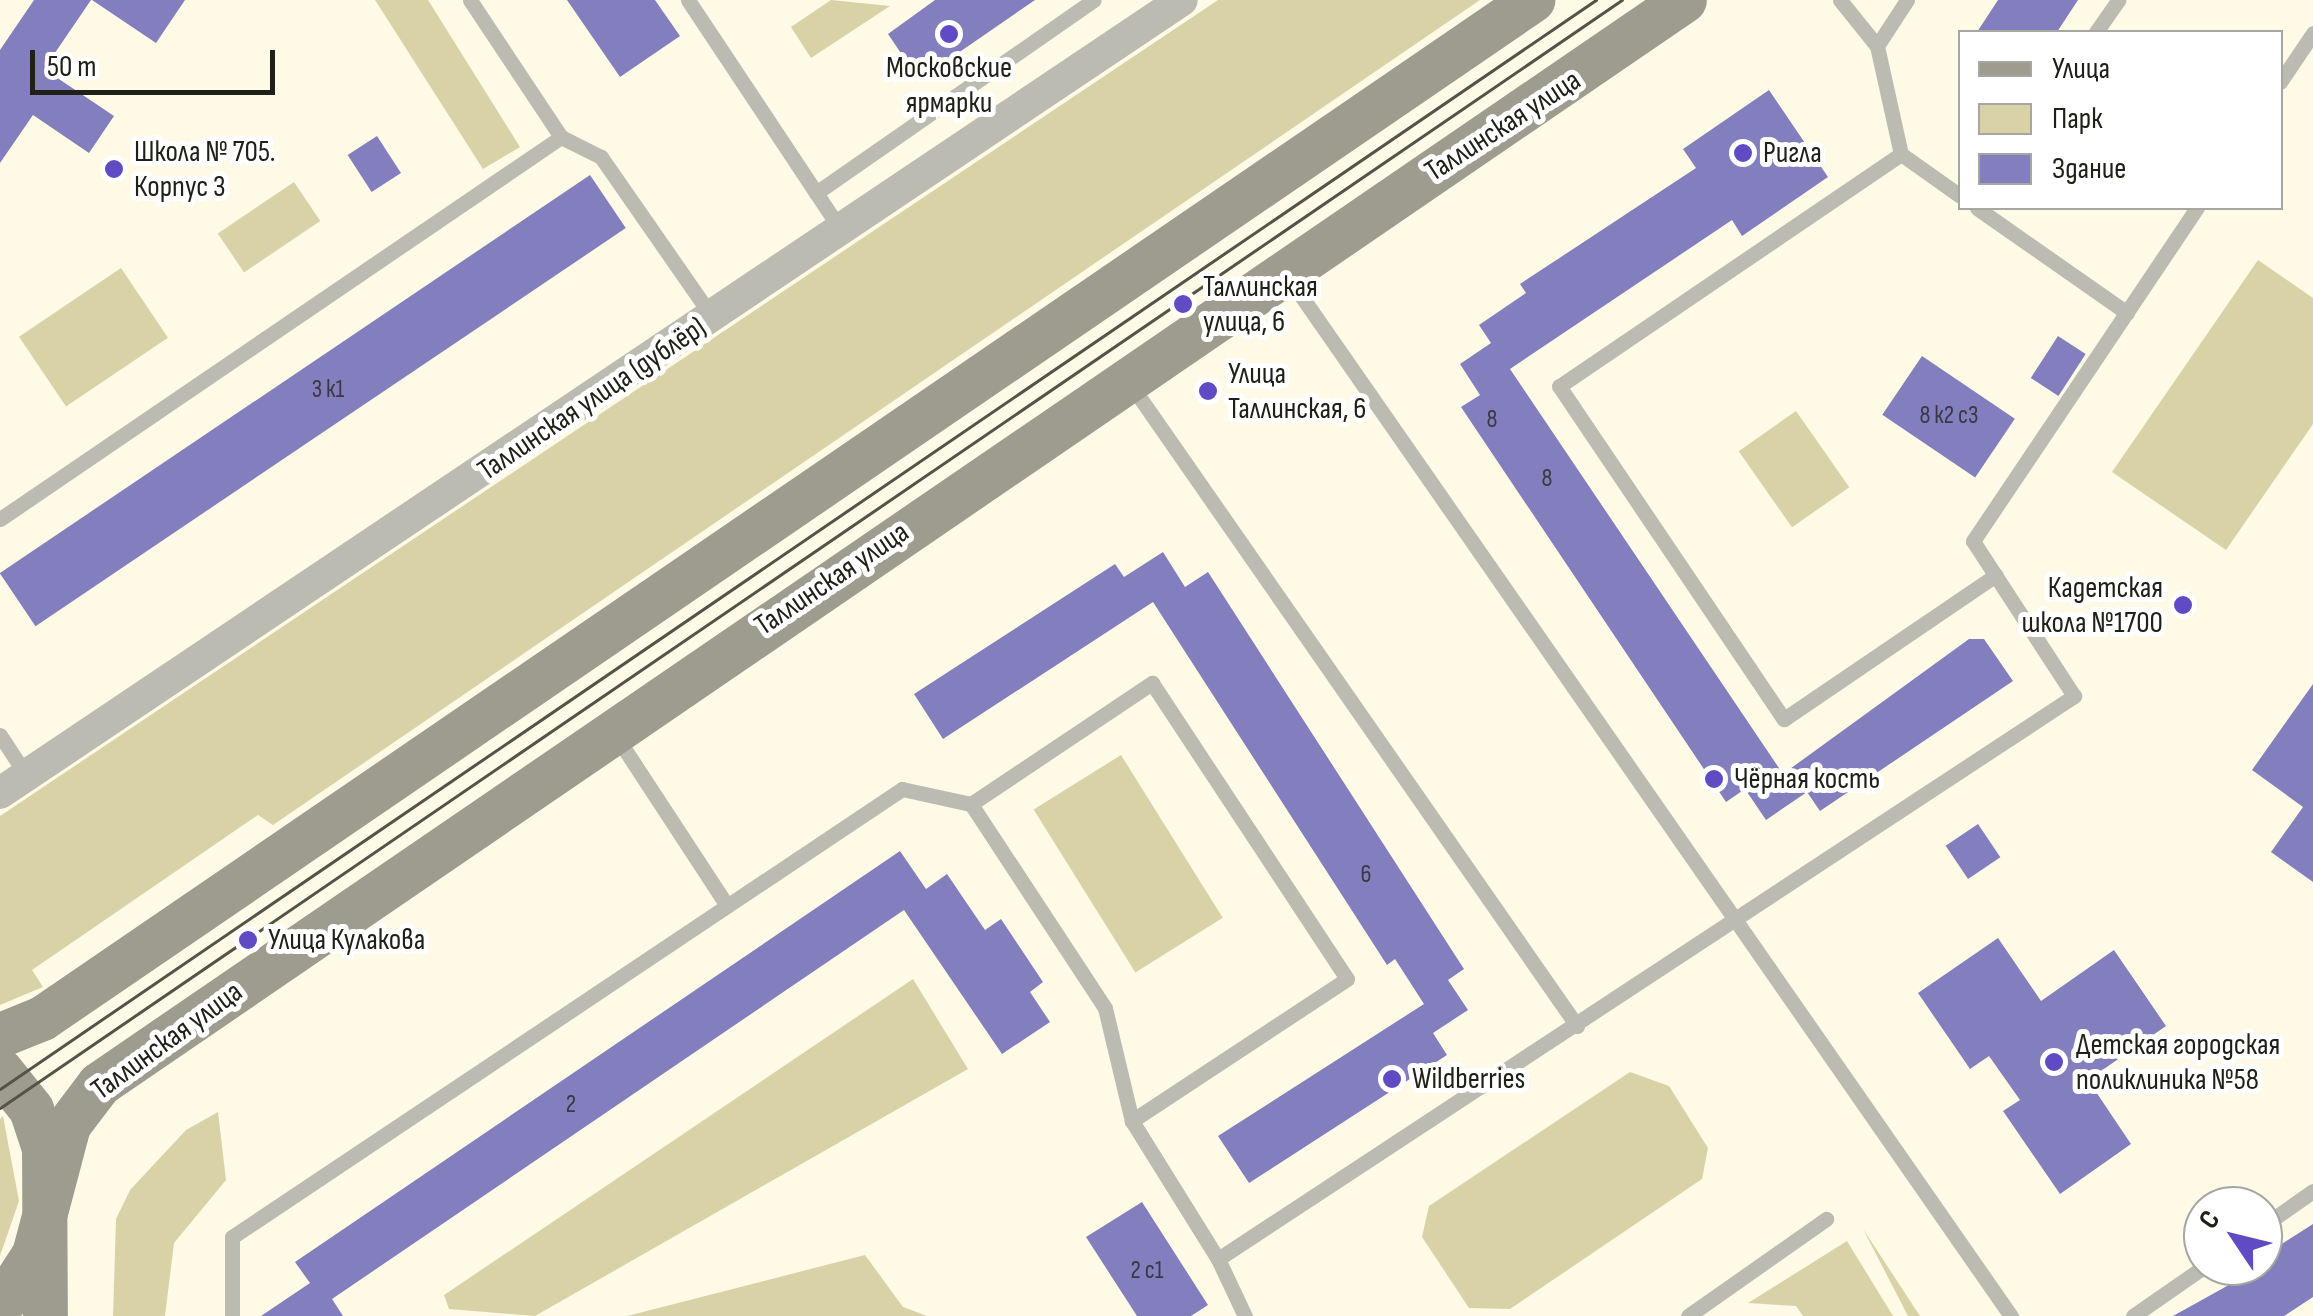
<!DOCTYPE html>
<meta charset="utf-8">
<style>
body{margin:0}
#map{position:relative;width:2313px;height:1316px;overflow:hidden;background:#fefae6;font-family:"Sofia Sans Condensed",sans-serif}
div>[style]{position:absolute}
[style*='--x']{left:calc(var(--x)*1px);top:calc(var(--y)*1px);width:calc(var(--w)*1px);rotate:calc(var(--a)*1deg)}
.green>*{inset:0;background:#dad2a7;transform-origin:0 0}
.building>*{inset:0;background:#837fbf;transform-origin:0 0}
.lane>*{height:15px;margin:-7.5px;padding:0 7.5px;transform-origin:7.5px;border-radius:7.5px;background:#bcbbb2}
.street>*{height:32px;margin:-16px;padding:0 16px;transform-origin:16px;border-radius:16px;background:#bcbbb2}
.secondary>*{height:45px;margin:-22.5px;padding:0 22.5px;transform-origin:22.5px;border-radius:22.5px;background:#9e9c8f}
.tram>*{height:2.5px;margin:-1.25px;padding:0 1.25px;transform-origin:1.25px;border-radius:1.25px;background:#545348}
.dots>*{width:28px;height:28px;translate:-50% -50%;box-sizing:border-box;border:5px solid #fff;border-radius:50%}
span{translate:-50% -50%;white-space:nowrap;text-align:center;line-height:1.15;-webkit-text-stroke:10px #fff;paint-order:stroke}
.number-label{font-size:25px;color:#3a3842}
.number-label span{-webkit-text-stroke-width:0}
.poi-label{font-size:30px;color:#212018}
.left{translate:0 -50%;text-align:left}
.right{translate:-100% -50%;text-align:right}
.street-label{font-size:30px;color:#212018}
.legend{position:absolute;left:1958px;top:30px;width:325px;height:180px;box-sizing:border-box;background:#fff;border:2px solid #a6a6a3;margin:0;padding:12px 18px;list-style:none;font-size:30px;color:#212018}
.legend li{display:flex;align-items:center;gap:20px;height:50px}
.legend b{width:50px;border:2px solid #a6a6a3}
.north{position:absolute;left:2183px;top:1186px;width:100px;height:100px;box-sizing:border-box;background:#fff;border:2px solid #a6a6a3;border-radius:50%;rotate:305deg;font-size:28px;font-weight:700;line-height:40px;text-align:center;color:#212018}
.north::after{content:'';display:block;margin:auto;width:35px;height:45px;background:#614bc4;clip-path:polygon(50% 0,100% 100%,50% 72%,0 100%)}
.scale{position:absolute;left:30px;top:50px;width:245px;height:45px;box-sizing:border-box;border:5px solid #212018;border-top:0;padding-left:12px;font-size:30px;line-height:35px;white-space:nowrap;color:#212018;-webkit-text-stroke:8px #fff;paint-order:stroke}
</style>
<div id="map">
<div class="green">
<i style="clip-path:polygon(375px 0,428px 0,520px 147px,483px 169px)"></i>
<i style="clip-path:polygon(831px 0,890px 6px,811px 58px,791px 27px)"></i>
<i style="clip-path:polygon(1218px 0,1480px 0,273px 825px,258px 815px,32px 970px,43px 987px,0 1005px,0 816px)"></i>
<i style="left:294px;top:182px;width:47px;height:92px;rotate:56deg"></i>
<i style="clip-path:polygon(2258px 260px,2313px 298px,2313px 424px,2226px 550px,2112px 472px)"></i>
<i style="left:121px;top:268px;width:84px;height:123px;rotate:56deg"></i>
<i style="left:1796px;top:411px;width:93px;height:70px;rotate:55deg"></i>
<i style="left:1121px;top:755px;width:192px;height:103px;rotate:58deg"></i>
<i style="clip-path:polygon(913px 979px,968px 1069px,535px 1316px,449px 1309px,444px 1295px)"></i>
<i style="clip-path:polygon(1630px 1072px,1669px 1086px,1708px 1148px,1702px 1179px,1510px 1309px,1469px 1308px,1422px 1237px,1429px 1206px)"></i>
<i style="clip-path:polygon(218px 1112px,226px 1180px,174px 1243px,165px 1316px,113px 1316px,116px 1219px,130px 1190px,186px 1130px)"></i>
<i style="clip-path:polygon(3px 1116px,19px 1201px,0 1256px,0 1119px)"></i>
<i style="clip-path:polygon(1863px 1229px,1920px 1316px,1908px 1316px)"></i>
<i style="clip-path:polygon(1847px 1241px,1893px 1316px,1803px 1316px,1796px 1306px,1748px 1303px)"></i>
<i style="clip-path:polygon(865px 1255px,903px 1307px,927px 1316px,627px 1316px)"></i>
</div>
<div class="building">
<i style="clip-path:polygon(34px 0,91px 0,44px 69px,114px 116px,89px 153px,33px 115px,0 163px,0 50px)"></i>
<i style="clip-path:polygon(92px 0,185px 0,156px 43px)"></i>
<i style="clip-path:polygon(567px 0,655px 0,680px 36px,620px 77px)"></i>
<i style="clip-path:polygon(935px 0,1035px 0,919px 80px,888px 34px)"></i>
<i style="clip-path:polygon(1998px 0,2078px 0,2057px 32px,1977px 32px)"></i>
<i style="clip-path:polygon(1769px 90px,1828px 177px,1742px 236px,1732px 220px,1510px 369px,1783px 774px,1969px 639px,1984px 639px,2013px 681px,1820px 811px,1807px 792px,1766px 820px,1745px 789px,1726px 802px,1461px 407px,1480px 395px,1460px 364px,1491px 343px,1479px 325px,1526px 293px,1520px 284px,1696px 168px,1683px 149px)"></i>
<i style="left:377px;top:136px;width:44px;height:35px;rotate:57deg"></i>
<i style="left:590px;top:175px;width:64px;height:712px;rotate:56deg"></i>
<i style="left:2058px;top:336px;width:33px;height:50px;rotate:33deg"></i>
<i style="left:1922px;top:356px;width:112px;height:71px;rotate:34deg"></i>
<i style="clip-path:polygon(1163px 552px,1185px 587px,1208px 572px,1464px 969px,1448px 980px,1468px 1010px,1433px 1033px,1447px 1055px,1249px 1183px,1218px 1136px,1424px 1004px,1395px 959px,1387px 965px,1153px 602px,943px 739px,914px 694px,1115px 564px,1124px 577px)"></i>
<i style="clip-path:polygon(2313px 684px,2313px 882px,2271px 852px,2303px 807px,2252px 770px)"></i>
<i style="left:1978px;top:824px;width:40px;height:39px;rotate:56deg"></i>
<i style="clip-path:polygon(900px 851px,926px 889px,947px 874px,985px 930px,1001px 919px,1043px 982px,1030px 992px,1050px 1022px,1002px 1054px,904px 910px,332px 1299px,343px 1316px,261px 1316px,310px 1283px,295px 1262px)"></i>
<i style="clip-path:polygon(1998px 938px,2041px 1001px,2114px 950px,2166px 1026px,2088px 1080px,2131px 1144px,2060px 1194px,2003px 1111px,2020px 1100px,1989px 1056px,1970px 1069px,1918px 993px)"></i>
<i style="clip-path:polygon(1142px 1202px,1208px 1305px,1191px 1316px,1137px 1316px,1086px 1237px)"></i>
<i style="clip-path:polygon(2313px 1224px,2313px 1297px,2284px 1316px,2173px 1316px,2263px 1266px,2263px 1256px)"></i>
</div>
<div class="lane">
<i style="--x:470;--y:0;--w:164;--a:56.4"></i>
<i style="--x:561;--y:137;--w:45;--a:26.6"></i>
<i style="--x:601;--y:157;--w:196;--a:55.2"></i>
<i style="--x:688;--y:0;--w:275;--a:56.4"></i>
<i style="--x:1840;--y:0;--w:59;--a:51.2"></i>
<i style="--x:1877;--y:46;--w:55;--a:-56.9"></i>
<i style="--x:2096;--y:32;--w:39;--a:-55"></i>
<i style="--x:1877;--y:46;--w:111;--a:77.5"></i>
<i style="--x:1901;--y:154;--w:72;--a:35.4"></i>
<i style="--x:2280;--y:82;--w:59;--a:-56"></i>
<i style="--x:1901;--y:154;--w:413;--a:145.8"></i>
<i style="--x:1559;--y:386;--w:402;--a:56"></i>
<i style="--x:1784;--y:719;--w:256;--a:-34.2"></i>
<i style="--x:816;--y:193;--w:338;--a:-34.8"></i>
<i style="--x:1977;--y:208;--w:183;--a:35"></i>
<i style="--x:1288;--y:277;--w:1266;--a:55.17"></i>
<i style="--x:1131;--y:385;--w:781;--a:55.17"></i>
<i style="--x:0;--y:519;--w:679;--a:-34.25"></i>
<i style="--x:0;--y:735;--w:48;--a:57"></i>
<i style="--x:616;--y:736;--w:201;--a:56.8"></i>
<i style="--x:971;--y:804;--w:218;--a:-33.8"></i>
<i style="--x:1152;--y:683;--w:354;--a:56.6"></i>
<i style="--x:1347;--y:979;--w:258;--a:146.6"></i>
<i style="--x:1132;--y:1121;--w:163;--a:58.1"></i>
<i style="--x:1218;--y:1259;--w:1025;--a:-33.33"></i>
<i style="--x:2074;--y:696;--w:185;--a:-123.1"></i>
<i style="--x:1973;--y:541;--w:401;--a:-56.1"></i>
<i style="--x:2263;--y:1226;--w:61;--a:-35"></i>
<i style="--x:1218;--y:1259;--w:63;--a:64.7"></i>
<i style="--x:232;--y:1316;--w:79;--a:-90"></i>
<i style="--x:232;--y:1237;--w:806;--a:-33.77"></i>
<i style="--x:902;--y:789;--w:71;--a:12.3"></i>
<i style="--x:971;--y:804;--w:244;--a:56.7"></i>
<i style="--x:1105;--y:1008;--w:116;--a:76.6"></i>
<i style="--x:1688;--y:1316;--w:169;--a:-35.1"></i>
<i style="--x:2133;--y:1316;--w:88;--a:-34.8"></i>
</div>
<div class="street">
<i style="--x:0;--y:793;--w:1423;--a:-33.86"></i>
</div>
<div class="secondary">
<i style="--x:0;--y:1035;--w:45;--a:-22"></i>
<i style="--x:42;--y:1018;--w:1805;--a:-34.34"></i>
<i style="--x:0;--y:1070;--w:50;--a:51.5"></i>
<i style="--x:31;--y:1109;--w:41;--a:71.6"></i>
<i style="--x:44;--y:1148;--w:168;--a:89.7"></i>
<i style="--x:0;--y:1306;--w:62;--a:-56.8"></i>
<i style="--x:34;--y:1254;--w:133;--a:-75.2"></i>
<i style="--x:68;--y:1125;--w:51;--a:-52.9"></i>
<i style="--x:99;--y:1084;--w:1920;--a:-34.37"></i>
</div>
<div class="tram">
<i style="--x:0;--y:1089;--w:1932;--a:-34.31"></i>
<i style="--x:0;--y:1108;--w:1964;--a:-34.34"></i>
</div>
<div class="dots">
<i style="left:949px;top:34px;background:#614bc4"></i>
<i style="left:1743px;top:153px;background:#614bc4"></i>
<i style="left:114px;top:169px;background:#614bc4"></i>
<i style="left:1183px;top:304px;background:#614bc4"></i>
<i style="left:1208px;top:391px;background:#614bc4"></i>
<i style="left:2183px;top:605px;background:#614bc4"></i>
<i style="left:1714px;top:779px;background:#614bc4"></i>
<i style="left:248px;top:940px;background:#614bc4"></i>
<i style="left:2054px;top:1062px;background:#614bc4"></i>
<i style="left:1392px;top:1079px;background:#614bc4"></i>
</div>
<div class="number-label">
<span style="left:328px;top:390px">3 к1</span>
<span style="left:1949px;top:416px">8 к2 с3</span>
<span style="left:1492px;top:420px">8</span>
<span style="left:1547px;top:479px">8</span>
<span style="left:1366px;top:875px">6</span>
<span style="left:571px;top:1105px">2</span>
<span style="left:1147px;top:1271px">2 с1</span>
</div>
<div class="poi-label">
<span style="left:949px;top:85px">Московские<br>ярмарки</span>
<span class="left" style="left:134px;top:169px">Школа № 705.<br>Корпус 3</span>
<span class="left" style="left:1763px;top:153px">Ригла</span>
<span class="left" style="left:1203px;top:304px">Таллинская<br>улица, 6</span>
<span class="left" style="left:1228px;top:391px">Улица<br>Таллинская, 6</span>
<span class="right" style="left:2163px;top:605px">Кадетская<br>школа №1700</span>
<span class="left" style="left:1734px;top:779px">Чёрная кость</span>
<span class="left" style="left:268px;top:940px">Улица Кулакова</span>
<span class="left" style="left:2076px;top:1062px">Детская городская<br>поликлиника №58</span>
<span class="left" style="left:1412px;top:1079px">Wildberries</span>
</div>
<div class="street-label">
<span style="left:1503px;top:126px;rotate:-33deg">Таллинская улица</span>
<span style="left:592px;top:399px;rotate:-34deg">Таллинская улица (дублёр)</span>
<span style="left:832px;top:579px;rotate:-34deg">Таллинская улица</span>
<span style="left:167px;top:1041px;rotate:-36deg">Таллинская улица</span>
</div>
<ul class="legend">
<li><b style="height:12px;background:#9e9c8f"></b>Улица</li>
<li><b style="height:28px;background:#dad2a7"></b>Парк</li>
<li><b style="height:28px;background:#837fbf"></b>Здание</li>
</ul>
<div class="north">С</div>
<div class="scale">50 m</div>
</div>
